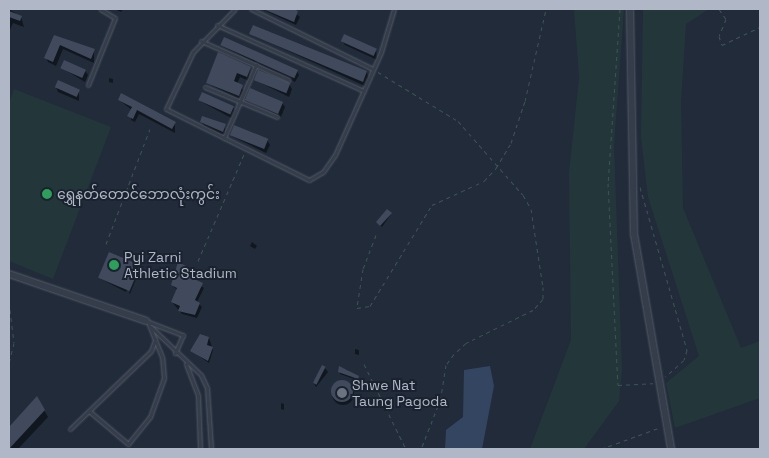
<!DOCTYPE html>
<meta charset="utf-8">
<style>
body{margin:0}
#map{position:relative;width:769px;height:458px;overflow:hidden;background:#212b3a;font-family:"Space Grotesk","Noto Sans Myanmar",sans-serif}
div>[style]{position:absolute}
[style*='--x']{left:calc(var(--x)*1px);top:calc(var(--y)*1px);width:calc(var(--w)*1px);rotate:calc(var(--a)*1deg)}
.green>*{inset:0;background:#23373b}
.water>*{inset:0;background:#344561}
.shadow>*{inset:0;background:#0007}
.round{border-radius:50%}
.building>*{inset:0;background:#404a5c;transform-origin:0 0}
.path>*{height:1px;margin-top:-0.5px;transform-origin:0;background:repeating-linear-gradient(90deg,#3e5355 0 4px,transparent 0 8px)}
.roads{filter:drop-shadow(0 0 1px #535a68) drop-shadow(0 0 1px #535a68)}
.lane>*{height:3px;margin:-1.5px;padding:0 1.5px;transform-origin:1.5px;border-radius:1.5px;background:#353d4a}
.street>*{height:6px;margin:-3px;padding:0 3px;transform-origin:3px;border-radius:3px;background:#353d4a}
.dots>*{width:14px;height:14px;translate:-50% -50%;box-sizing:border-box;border:2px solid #1a222f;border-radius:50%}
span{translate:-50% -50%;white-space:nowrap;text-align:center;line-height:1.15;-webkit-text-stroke:4px #1a222f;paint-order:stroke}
.poi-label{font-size:14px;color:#b0b7c6}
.left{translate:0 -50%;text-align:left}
.frame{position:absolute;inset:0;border:10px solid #b0b7c6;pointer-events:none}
</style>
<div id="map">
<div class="green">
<i style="clip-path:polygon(574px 9px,624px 9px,614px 145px,622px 369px,619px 401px,584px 449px,530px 449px,571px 340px,569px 173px,579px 78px)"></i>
<i style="clip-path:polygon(643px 9px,709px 9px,686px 24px,681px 102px,683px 208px,741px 348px,760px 341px,760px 398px,675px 428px,666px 383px,699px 356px,648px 197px,641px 137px)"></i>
<i style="clip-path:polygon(14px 89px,111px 127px,53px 279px,9px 261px,9px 104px)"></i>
</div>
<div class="water">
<i style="clip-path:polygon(490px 366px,494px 386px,482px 449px,445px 449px,446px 430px,463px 417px,464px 370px)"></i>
</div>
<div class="shadow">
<i style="clip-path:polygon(9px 9px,21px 17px,24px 27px,13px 23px,9px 32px)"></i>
<i style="clip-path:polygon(114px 9px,123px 9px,121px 12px)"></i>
<i style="clip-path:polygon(262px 9px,290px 9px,300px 17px,296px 25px)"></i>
<i style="clip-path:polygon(251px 34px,366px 72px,369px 77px,365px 86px)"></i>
<i style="clip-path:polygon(55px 37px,94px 50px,94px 63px,63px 49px,56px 66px,48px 62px,46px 58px)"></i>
<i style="clip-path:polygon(342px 41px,376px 50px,377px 60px,345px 45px)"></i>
<i style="clip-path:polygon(222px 46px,297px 71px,299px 75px,295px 82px)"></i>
<i style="clip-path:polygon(62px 68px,85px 71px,88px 75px,85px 82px)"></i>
<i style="clip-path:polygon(250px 68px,249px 81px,240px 77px,237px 84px,245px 91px,241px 100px,207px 83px)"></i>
<i style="clip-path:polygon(109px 78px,113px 79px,113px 83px,109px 82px)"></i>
<i style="clip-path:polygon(255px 80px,289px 84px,292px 89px,289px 97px)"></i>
<i style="clip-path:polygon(56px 87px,79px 91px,79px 101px,58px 92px)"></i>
<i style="clip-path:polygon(246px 99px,282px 103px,285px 107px,281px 117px)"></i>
<i style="clip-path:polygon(119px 100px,175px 123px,175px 133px,139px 114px,135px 122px,131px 120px,132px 110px)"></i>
<i style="clip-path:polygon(200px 101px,233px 107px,236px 112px,233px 119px)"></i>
<i style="clip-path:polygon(201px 121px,225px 125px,225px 136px,204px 126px)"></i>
<i style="clip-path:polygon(230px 135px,267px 140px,270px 145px,266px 153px)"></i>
<i style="clip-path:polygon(391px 214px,382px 227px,379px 224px)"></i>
<i style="clip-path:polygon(252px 242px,257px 246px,255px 249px,250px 246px)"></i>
<i style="clip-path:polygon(138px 266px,126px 292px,99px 278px)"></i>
<i style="clip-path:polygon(185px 267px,185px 276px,204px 288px,197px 302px,202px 307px,197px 318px,182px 314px,172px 302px,177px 290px,172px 285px)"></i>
<i style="clip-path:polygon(140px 268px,140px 269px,130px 294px,129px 293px)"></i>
<i style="clip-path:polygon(209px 338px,213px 350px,209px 363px,192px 351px)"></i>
<i style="clip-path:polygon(355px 349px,359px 350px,359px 355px,355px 354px)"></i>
<i style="clip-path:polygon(325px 368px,328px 372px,316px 387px,313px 382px)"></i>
<i style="clip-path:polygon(340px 368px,348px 370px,357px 380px,340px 374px)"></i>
<i class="round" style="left:332px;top:383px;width:22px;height:22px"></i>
<i style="clip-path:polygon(37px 398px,48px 417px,18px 449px,11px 449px,9px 429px)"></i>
<i style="clip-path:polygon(281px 403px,284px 404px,284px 410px,281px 409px)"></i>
</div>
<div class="building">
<i style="clip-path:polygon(263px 9px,293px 9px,298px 11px,294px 22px)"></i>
<i style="clip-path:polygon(9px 11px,22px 16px,20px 21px,9px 17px)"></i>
<i style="clip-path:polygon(253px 25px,367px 71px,363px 82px,249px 34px)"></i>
<i style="left:344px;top:34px;width:36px;height:8px;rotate:24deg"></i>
<i style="clip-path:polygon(54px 35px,95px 49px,91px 59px,60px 45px,53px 62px,44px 58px)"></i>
<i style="left:224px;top:37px;width:81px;height:9px;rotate:24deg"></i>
<i style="clip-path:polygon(218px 52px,251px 67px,247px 77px,237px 73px,234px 81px,243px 85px,239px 96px,206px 83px)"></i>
<i style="left:64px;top:60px;width:24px;height:9px;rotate:24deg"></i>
<i style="left:258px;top:70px;width:35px;height:11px;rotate:22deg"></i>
<i style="left:58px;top:80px;width:24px;height:8px;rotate:24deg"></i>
<i style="left:250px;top:88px;width:36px;height:13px;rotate:23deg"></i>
<i style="left:202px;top:92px;width:35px;height:9px;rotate:24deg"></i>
<i style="clip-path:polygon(121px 93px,176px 122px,172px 129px,137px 110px,133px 119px,127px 116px,132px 107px,118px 100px)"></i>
<i style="clip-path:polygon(202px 116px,226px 124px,223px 132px,200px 122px)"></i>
<i style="left:234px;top:125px;width:37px;height:11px;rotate:22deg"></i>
<i style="clip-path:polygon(387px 209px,392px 213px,380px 226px,376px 222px)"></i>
<i style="left:109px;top:252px;width:34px;height:28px;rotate:23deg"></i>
<i style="clip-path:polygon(178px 262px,186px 266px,183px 274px,203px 283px,195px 300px,200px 303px,195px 315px,178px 311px,180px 306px,171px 302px,177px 288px,171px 285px)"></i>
<i style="clip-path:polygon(200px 334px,209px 337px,207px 345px,213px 347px,208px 361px,190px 351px)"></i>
<i style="left:322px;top:365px;width:4px;height:20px;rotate:27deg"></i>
<i style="clip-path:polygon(339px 366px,359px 376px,358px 379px,338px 372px)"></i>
<i class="round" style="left:331px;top:380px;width:22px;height:22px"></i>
<i style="clip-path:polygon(37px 396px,45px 410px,9px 449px,9px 427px)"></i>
</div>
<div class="path">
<i style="--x:620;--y:9;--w:174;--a:93.9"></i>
<i style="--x:608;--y:183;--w:202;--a:87.2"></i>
<i style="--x:618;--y:385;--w:35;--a:-3"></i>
<i style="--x:719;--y:9;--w:12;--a:55"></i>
<i style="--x:726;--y:19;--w:18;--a:112"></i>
<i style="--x:719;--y:36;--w:9;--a:72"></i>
<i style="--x:722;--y:45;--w:42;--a:-25.3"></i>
<i style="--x:378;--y:72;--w:94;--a:31.5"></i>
<i style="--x:458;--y:121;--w:98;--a:48.7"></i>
<i style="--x:523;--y:195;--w:16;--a:60"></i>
<i style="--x:531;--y:209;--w:79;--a:81.3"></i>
<i style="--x:543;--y:287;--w:12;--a:90"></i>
<i style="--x:543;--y:299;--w:15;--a:132"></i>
<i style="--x:533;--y:310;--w:75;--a:153.8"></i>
<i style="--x:466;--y:343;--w:16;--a:137"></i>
<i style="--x:454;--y:354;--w:14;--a:126"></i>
<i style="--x:446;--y:365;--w:33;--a:99"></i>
<i style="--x:441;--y:398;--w:55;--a:111.4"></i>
<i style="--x:640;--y:187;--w:170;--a:73.9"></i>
<i style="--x:687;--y:350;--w:10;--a:107"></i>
<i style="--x:684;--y:360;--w:25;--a:138"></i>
<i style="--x:376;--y:235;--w:36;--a:111"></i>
<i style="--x:363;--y:269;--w:39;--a:99"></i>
<i style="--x:357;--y:308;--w:13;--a:-9"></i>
<i style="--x:370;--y:306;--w:119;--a:-58.5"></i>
<i style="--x:432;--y:205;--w:57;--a:-24.8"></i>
<i style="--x:484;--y:181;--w:18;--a:-47"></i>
<i style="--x:496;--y:168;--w:29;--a:-59"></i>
<i style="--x:511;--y:143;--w:44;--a:-71.6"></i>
<i style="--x:525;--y:101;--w:94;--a:-77.1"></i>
<i style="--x:106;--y:244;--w:123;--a:-69.1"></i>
<i style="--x:198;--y:261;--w:116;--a:-66.7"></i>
<i style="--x:9;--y:302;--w:41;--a:83"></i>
<i style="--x:14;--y:343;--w:21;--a:104"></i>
<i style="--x:364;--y:364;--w:95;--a:63.7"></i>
<i style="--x:601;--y:449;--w:64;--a:-20.1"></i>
</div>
<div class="roads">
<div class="lane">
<i style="--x:235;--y:9;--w:60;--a:134.3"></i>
<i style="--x:193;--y:52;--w:63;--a:115.3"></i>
<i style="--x:166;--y:109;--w:160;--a:26.4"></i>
<i style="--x:309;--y:180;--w:16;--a:-30"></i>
<i style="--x:323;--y:172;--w:21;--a:-55"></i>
<i style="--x:335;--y:155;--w:113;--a:-65.9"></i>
<i style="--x:381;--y:52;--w:45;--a:-73.2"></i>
<i style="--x:251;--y:9;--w:136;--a:26.2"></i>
<i style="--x:217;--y:25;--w:161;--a:24.2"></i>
<i style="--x:201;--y:41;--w:96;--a:23.9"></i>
<i style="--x:88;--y:85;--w:72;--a:-68.1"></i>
<i style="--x:115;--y:18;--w:17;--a:-149"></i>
<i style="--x:205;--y:87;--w:78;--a:22.6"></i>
<i style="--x:224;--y:138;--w:80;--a:-66.3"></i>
<i style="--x:146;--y:321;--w:40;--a:21"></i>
<i style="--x:183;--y:335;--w:20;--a:114"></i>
<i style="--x:151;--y:327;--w:69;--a:43.8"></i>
<i style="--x:201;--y:375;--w:14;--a:65"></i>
<i style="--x:207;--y:388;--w:61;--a:86.2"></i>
<i style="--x:186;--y:364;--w:34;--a:69"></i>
<i style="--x:198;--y:396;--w:53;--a:87.8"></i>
<i style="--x:89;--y:411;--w:51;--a:40.2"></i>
<i style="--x:128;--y:444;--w:35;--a:-51"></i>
<i style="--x:150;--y:417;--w:41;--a:-70.3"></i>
<i style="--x:164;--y:378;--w:21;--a:-95"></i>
<i style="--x:162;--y:357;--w:35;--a:-112"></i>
<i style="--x:70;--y:429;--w:112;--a:-43.9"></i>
<i style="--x:151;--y:351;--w:12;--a:-70"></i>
</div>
<div class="street">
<i style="--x:630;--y:9;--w:225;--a:89"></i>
<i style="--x:634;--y:234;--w:218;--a:80.2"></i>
<i style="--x:9;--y:274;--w:145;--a:18.9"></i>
</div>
</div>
<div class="dots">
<i style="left:47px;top:194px;background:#2e9e5b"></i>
<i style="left:114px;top:265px;background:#2e9e5b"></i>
<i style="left:342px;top:393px;background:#6b7280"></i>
</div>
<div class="poi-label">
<span class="left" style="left:57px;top:194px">ရွှေနတ်တောင်ဘောလုံးကွင်း</span>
<span class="left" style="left:124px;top:265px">Pyi Zarni<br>Athletic Stadium</span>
<span class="left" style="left:352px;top:393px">Shwe Nat<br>Taung Pagoda</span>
</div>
<div class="frame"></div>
</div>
